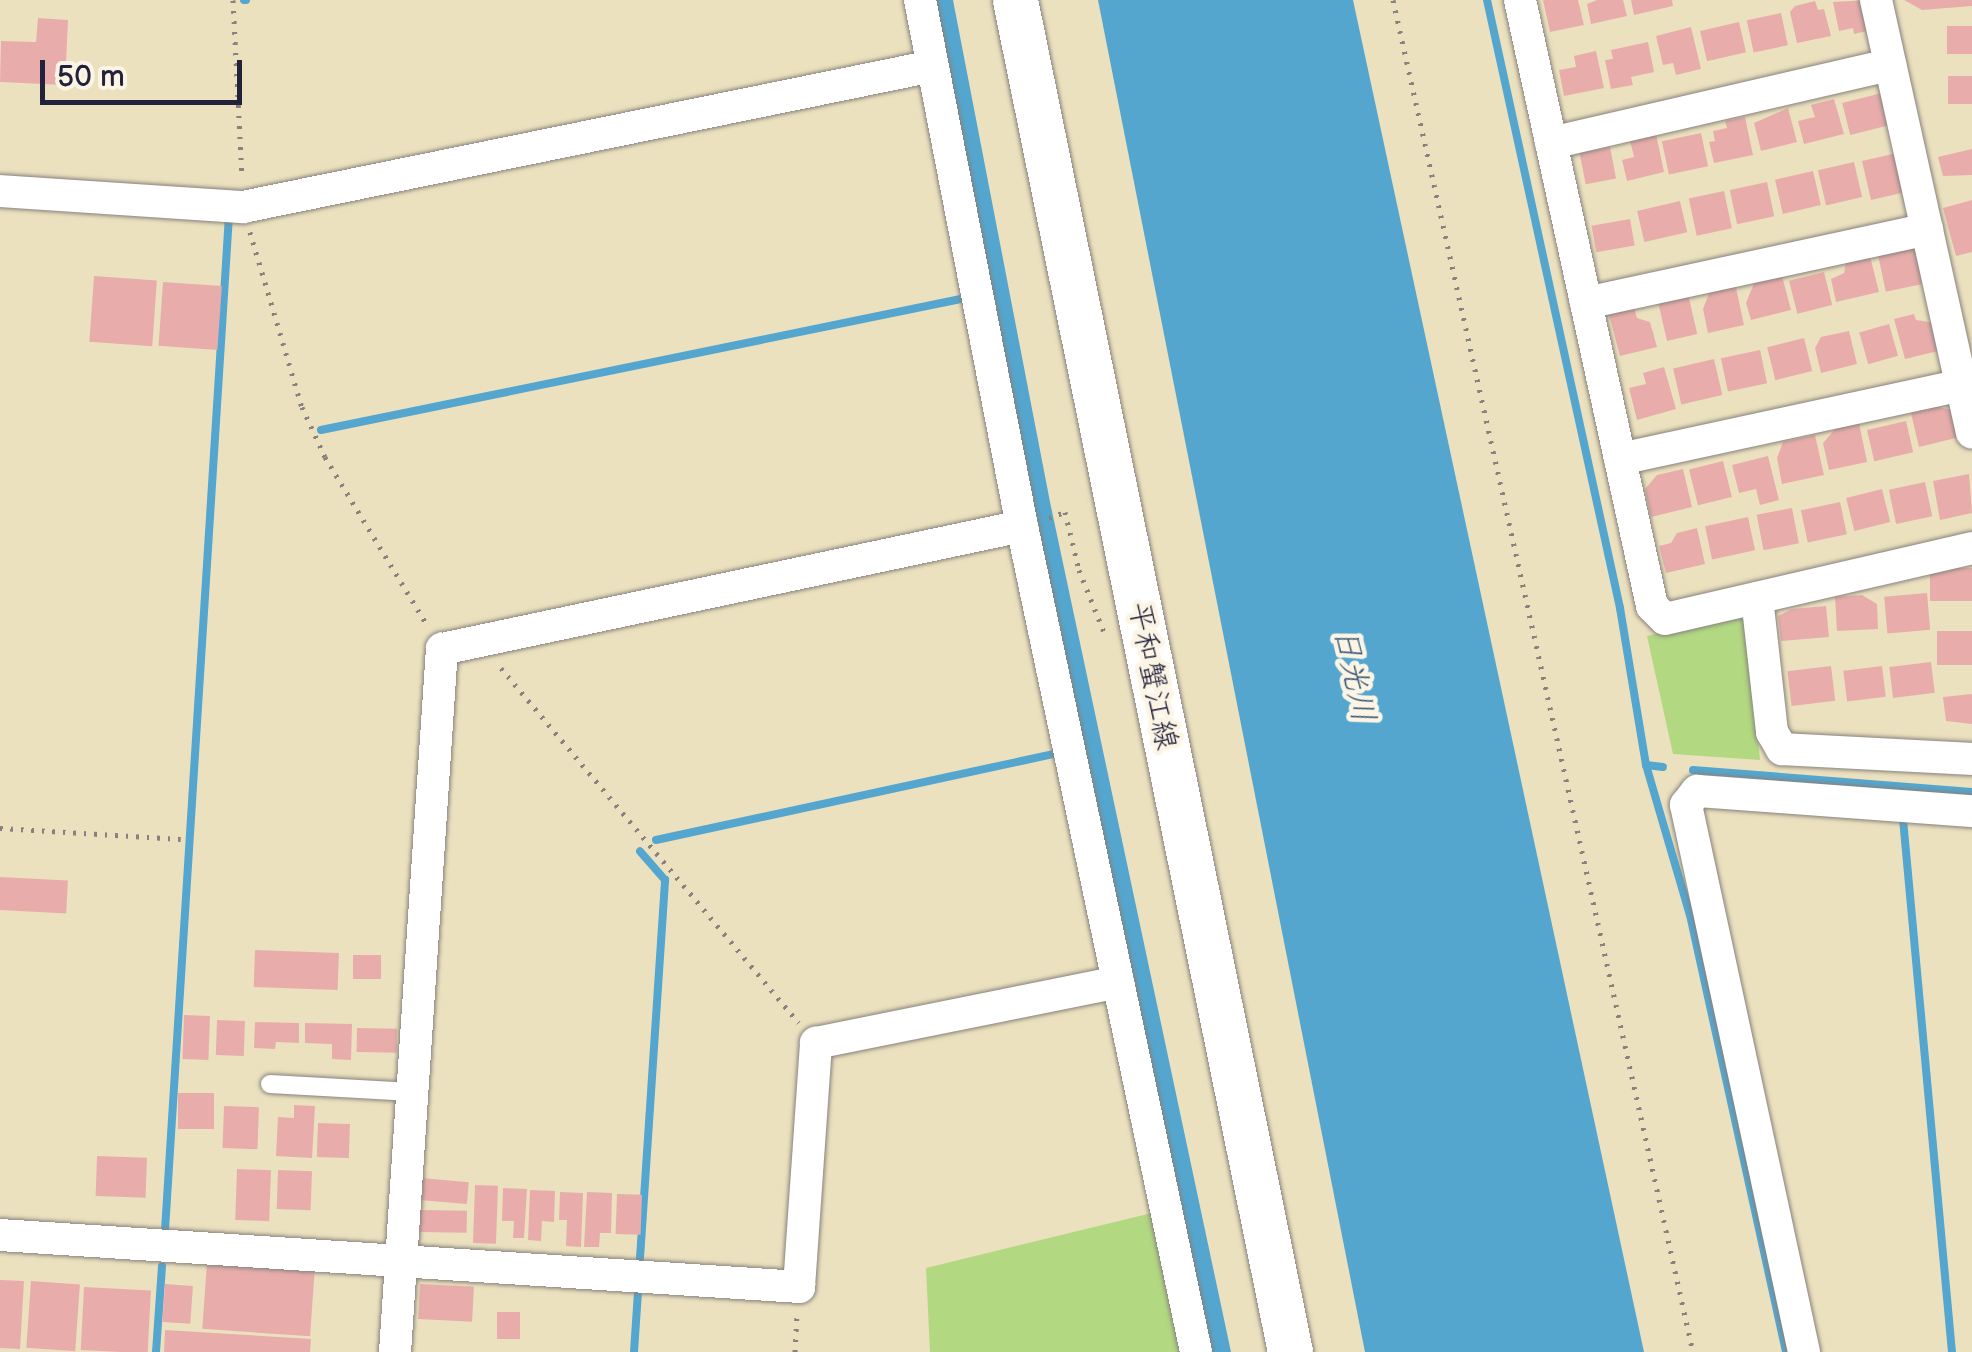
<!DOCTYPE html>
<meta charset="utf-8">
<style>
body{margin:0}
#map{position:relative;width:1972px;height:1352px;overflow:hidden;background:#ece1bf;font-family:"Balsamiq Sans","Klee One",sans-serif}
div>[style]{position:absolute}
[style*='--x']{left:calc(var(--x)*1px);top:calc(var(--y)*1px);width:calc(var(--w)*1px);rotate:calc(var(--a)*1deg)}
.green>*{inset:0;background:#b2d882}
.water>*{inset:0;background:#54a6cf}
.stream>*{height:8px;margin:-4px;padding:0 4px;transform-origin:4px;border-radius:4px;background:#54a6cf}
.building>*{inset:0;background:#e8adab;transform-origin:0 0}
.path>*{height:5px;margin-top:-2.5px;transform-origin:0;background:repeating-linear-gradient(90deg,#87827d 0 2.5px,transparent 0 10.5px)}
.roads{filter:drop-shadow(0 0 2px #87827d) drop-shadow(0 0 2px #87827d)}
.lane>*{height:18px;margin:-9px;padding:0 9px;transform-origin:9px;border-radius:9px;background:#fff}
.street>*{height:32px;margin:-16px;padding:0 16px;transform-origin:16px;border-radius:16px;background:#fff}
.secondary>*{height:45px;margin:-22.5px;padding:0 22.5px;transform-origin:22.5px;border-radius:22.5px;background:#fff}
span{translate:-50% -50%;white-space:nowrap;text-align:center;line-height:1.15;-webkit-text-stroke:9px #fcf5e5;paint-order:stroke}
.street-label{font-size:30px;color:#22223b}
.water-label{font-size:32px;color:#365776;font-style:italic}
.scale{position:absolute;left:40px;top:60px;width:202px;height:45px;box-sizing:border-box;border:5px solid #22223b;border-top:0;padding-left:12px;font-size:30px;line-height:35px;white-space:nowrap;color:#22223b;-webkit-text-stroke:8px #fcf5e5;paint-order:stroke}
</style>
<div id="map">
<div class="green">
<i style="clip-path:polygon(1733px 615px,1745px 621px,1760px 760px,1673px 754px,1647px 636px)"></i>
<i style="clip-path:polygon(1156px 1212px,1185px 1352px,930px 1352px,926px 1268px)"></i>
</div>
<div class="water">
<i style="clip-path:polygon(930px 0,953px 0,1050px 502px,1231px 1352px,1208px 1352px)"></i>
<i style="clip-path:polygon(1098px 0,1353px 0,1644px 1352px,1365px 1352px)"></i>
</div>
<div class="stream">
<i style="--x:244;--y:0;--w:2;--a:0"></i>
<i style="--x:1487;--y:0;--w:622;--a:77.66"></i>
<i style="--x:1620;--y:608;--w:159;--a:80.6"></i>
<i style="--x:1646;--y:765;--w:156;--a:73.7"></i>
<i style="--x:1690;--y:915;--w:447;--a:77.6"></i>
<i style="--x:321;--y:430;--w:653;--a:-11.57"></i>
<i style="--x:1646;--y:765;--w:17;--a:7"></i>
<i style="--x:1693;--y:770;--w:280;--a:4.5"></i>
<i style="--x:1903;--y:819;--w:535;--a:84.75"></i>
<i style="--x:656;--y:840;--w:406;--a:-12.2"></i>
<i style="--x:165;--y:1230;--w:1016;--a:-86.39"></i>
<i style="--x:640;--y:1258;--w:379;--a:-86.2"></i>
<i style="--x:665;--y:880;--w:38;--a:-131"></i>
<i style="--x:156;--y:1352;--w:86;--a:-86"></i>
<i style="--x:634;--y:1352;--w:60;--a:-86.2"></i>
</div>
<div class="building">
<i style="clip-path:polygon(1543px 0,1578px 0,1584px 25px,1550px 32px)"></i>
<i style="clip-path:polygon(1597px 0,1623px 0,1627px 16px,1591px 24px,1587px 4px)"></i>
<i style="clip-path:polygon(1631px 0,1672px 0,1673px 6px,1634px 15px)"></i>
<i style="clip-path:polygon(1869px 0,1875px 29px,1854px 34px,1853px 28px,1839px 31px,1833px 2px)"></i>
<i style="clip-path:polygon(1904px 0,1972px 0,1972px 6px,1922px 10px)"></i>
<i style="clip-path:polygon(1815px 1px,1818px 10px,1824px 9px,1831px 36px,1797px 43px,1790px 12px,1795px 6px)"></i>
<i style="left:1781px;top:13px;width:33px;height:35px;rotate:78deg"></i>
<i style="clip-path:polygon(38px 18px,68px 20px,65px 85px,0 82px,1px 41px,36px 42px)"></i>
<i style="left:1739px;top:22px;width:31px;height:40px;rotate:77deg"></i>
<i style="left:1972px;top:26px;width:28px;height:25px;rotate:90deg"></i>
<i style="clip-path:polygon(1691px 27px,1701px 69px,1676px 75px,1673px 63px,1663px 65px,1656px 36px)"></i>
<i style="clip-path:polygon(1648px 42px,1654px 72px,1631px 77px,1633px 85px,1611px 89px,1605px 60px,1613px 59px,1611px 50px)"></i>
<i style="clip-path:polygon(1596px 51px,1604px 88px,1564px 96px,1559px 70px,1576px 67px,1574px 56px)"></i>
<i style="left:1972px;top:76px;width:28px;height:24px;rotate:90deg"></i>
<i style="left:1882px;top:93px;width:33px;height:41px;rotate:76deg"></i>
<i style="clip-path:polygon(1834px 99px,1844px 134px,1804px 144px,1798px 121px,1815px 117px,1811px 105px)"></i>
<i style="clip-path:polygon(1788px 108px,1797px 142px,1761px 151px,1754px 123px)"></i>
<i style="clip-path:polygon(1745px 117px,1753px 155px,1714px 163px,1709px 142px,1715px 141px,1713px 131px,1727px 128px,1725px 121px)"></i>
<i style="left:1701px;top:133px;width:34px;height:40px;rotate:78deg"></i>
<i style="clip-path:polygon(1656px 134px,1664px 172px,1627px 181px,1622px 160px,1634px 157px,1630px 140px)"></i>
<i style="left:1610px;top:147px;width:32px;height:31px;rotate:79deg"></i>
<i style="clip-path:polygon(1972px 149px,1972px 175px,1943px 176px,1938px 157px)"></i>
<i style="left:1901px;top:152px;width:40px;height:40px;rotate:77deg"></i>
<i style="left:1854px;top:162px;width:36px;height:37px;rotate:77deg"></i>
<i style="left:1813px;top:171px;width:35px;height:39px;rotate:77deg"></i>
<i style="left:1767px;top:182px;width:35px;height:38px;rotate:78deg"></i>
<i style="left:1724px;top:191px;width:38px;height:36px;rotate:78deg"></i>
<i style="clip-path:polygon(1972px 200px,1972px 252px,1956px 256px,1943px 208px)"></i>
<i style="left:1680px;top:201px;width:32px;height:44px;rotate:77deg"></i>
<i style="left:1630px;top:219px;width:27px;height:39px;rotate:80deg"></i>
<i style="left:1918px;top:246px;width:38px;height:41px;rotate:78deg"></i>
<i style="clip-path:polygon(1870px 256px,1879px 292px,1836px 302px,1831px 279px,1844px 273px,1846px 261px)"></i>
<i style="left:1824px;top:272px;width:34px;height:36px;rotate:76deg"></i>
<i style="left:94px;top:276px;width:63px;height:66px;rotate:4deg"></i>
<i style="clip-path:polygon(1782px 276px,1791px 310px,1751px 320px,1746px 303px,1754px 283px)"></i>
<i style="left:163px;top:282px;width:59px;height:64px;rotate:4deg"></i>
<i style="clip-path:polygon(1735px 283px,1744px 325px,1708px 333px,1703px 309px,1711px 288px)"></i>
<i style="left:1688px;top:294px;width:41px;height:31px;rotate:77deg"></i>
<i style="clip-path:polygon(1633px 304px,1637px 318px,1650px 322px,1657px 347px,1620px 356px,1608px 311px)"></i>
<i style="clip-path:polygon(1914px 314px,1916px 320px,1935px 323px,1942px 350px,1905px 359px,1894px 319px)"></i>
<i style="left:1889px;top:324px;width:33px;height:31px;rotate:74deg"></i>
<i style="clip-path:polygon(1849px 331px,1857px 364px,1821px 373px,1815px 348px,1821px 337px)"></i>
<i style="left:1804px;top:338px;width:34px;height:38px;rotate:76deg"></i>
<i style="left:1760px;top:350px;width:34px;height:40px;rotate:78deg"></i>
<i style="left:1714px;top:359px;width:37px;height:42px;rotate:77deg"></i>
<i style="clip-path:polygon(1664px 367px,1676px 409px,1637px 420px,1629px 388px,1646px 384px,1643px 373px)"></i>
<i style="clip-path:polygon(1927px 405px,1954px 410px,1960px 437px,1919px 447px,1910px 409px)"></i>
<i style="left:1906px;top:421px;width:32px;height:40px;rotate:77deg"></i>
<i style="clip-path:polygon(1859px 423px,1867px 462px,1829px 470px,1823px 443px,1837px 427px)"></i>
<i style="clip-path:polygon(1815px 435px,1824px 475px,1782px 484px,1777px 458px,1783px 442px)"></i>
<i style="clip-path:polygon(1768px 456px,1779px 500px,1760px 505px,1756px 489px,1739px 493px,1732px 465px)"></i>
<i style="left:1723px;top:461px;width:37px;height:35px;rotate:76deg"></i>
<i style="clip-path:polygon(1683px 469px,1692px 507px,1651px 517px,1645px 489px,1657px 475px)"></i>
<i style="clip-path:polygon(1969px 474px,1972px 513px,1940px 520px,1933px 481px)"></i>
<i style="left:1925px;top:482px;width:35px;height:37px;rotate:78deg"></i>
<i style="left:1882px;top:489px;width:34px;height:37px;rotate:76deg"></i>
<i style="left:1840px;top:502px;width:33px;height:40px;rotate:78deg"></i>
<i style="left:1792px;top:508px;width:36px;height:36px;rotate:79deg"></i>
<i style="left:1748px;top:517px;width:34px;height:44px;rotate:78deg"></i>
<i style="clip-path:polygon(1697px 528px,1705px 564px,1666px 573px,1659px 546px,1671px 543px,1677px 533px)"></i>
<i style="left:1972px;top:568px;width:33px;height:42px;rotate:90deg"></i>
<i style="left:1927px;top:593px;width:37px;height:43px;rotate:85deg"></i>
<i style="clip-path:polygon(1862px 595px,1877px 604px,1878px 629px,1837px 631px,1835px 597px)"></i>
<i style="clip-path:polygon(1826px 606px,1829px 637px,1781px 641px,1778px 616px,1792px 609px)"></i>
<i style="left:1972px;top:631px;width:34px;height:35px;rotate:90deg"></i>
<i style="left:1931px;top:662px;width:31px;height:42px;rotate:83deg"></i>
<i style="left:1831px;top:666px;width:35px;height:44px;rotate:83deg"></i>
<i style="left:1882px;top:666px;width:31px;height:39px;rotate:83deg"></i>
<i style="clip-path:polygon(1972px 694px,1972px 724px,1946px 721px,1943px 697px)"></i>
<i style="left:0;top:877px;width:68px;height:33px;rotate:3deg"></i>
<i style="left:255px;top:950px;width:84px;height:37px;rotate:2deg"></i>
<i style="left:353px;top:955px;width:28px;height:24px"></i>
<i style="left:184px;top:1015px;width:26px;height:44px;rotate:2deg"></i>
<i style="left:217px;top:1020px;width:28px;height:35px;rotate:2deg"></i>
<i style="clip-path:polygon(255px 1022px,299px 1023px,299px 1043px,276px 1042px,275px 1049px,254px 1048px)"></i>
<i style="clip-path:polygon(305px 1023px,352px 1024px,351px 1060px,332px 1059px,332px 1044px,305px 1043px)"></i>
<i style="left:357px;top:1028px;width:40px;height:24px;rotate:1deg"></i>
<i style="left:178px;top:1093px;width:36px;height:36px"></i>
<i style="clip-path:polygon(294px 1105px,315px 1106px,312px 1158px,276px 1156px,278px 1117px,294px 1118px)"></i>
<i style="left:224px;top:1106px;width:35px;height:42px;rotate:2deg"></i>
<i style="left:318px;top:1123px;width:32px;height:34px;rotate:2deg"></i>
<i style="left:97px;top:1156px;width:50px;height:40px;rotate:2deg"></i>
<i style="left:237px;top:1169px;width:34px;height:51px;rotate:2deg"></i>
<i style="left:278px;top:1170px;width:34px;height:39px;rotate:2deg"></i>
<i style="left:421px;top:1178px;width:48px;height:22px;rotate:5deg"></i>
<i style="left:475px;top:1185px;width:23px;height:58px;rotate:2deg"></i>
<i style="clip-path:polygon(503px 1188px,527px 1189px,524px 1238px,513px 1238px,514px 1221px,502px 1221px)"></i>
<i style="clip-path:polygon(530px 1190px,555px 1191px,554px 1222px,542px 1221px,541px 1241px,528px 1240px)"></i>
<i style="clip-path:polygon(560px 1192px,583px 1193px,581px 1247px,566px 1246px,567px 1220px,559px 1220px)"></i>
<i style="clip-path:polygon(587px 1192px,612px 1193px,611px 1233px,600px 1233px,599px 1247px,584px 1247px)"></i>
<i style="left:617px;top:1194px;width:25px;height:40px;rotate:2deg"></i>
<i style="left:420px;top:1210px;width:47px;height:22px;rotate:1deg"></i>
<i style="left:207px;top:1262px;width:108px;height:67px;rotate:4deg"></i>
<i style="clip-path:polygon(0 1280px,24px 1281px,20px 1349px,0 1348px)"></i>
<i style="left:31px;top:1281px;width:49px;height:67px;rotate:4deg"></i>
<i style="left:165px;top:1284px;width:28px;height:38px;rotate:4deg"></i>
<i style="left:420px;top:1284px;width:54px;height:35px;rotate:3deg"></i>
<i style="left:84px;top:1287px;width:67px;height:63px;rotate:3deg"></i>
<i style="left:497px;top:1312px;width:23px;height:27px"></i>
<i style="clip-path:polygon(165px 1330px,311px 1339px,310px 1352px,164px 1352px)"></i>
</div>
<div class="path">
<i style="--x:233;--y:0;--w:177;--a:87.1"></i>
<i style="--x:1393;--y:0;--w:1385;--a:77.49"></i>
<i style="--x:250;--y:232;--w:183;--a:73.5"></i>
<i style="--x:302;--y:407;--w:55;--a:65.3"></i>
<i style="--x:325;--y:457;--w:197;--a:58.7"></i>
<i style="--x:1049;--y:518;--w:17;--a:-21"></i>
<i style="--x:1065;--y:512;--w:60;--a:76.4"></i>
<i style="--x:1079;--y:570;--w:72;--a:68.1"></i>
<i style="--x:501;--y:668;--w:463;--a:50"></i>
<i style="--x:0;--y:828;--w:181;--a:3.5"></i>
<i style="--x:795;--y:1352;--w:37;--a:-87"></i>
</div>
<div class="roads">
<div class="lane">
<i style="--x:270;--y:1084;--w:142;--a:3.2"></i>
</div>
<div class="street">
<i style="--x:920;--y:0;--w:536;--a:79.03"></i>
<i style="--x:1022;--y:526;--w:844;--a:78.1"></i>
<i style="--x:1520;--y:0;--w:620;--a:77.71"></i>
<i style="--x:1652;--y:606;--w:18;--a:45"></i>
<i style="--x:1665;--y:619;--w:315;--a:-13"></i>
<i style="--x:1876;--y:0;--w:443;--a:77.5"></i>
<i style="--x:1551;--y:143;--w:348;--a:-13"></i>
<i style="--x:0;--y:191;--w:244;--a:3.8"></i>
<i style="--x:243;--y:207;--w:704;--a:-11.55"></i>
<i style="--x:1586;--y:303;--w:349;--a:-12.2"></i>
<i style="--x:1620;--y:459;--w:350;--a:-12.2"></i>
<i style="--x:1757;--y:598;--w:135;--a:83.6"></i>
<i style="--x:1772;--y:732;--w:20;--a:60"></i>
<i style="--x:1782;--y:749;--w:190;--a:3"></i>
<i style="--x:0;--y:1235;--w:801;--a:3.72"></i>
<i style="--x:799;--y:1287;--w:245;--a:-86"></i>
<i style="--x:816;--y:1043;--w:308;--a:-11.4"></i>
<i style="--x:395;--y:1352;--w:705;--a:-86.18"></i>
<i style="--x:442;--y:649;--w:593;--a:-11.97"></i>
<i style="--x:1804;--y:1352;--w:560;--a:-102.17"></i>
<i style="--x:1686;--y:805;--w:18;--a:-52"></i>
<i style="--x:1697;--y:791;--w:276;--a:4.2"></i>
</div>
<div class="secondary">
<i style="--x:1015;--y:0;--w:1380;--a:78.5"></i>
</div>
</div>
<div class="street-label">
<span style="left:1152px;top:676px;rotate:79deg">平和蟹江線</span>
</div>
<div class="water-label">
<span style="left:1353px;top:675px;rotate:78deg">日光川</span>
</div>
<div class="scale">50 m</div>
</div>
